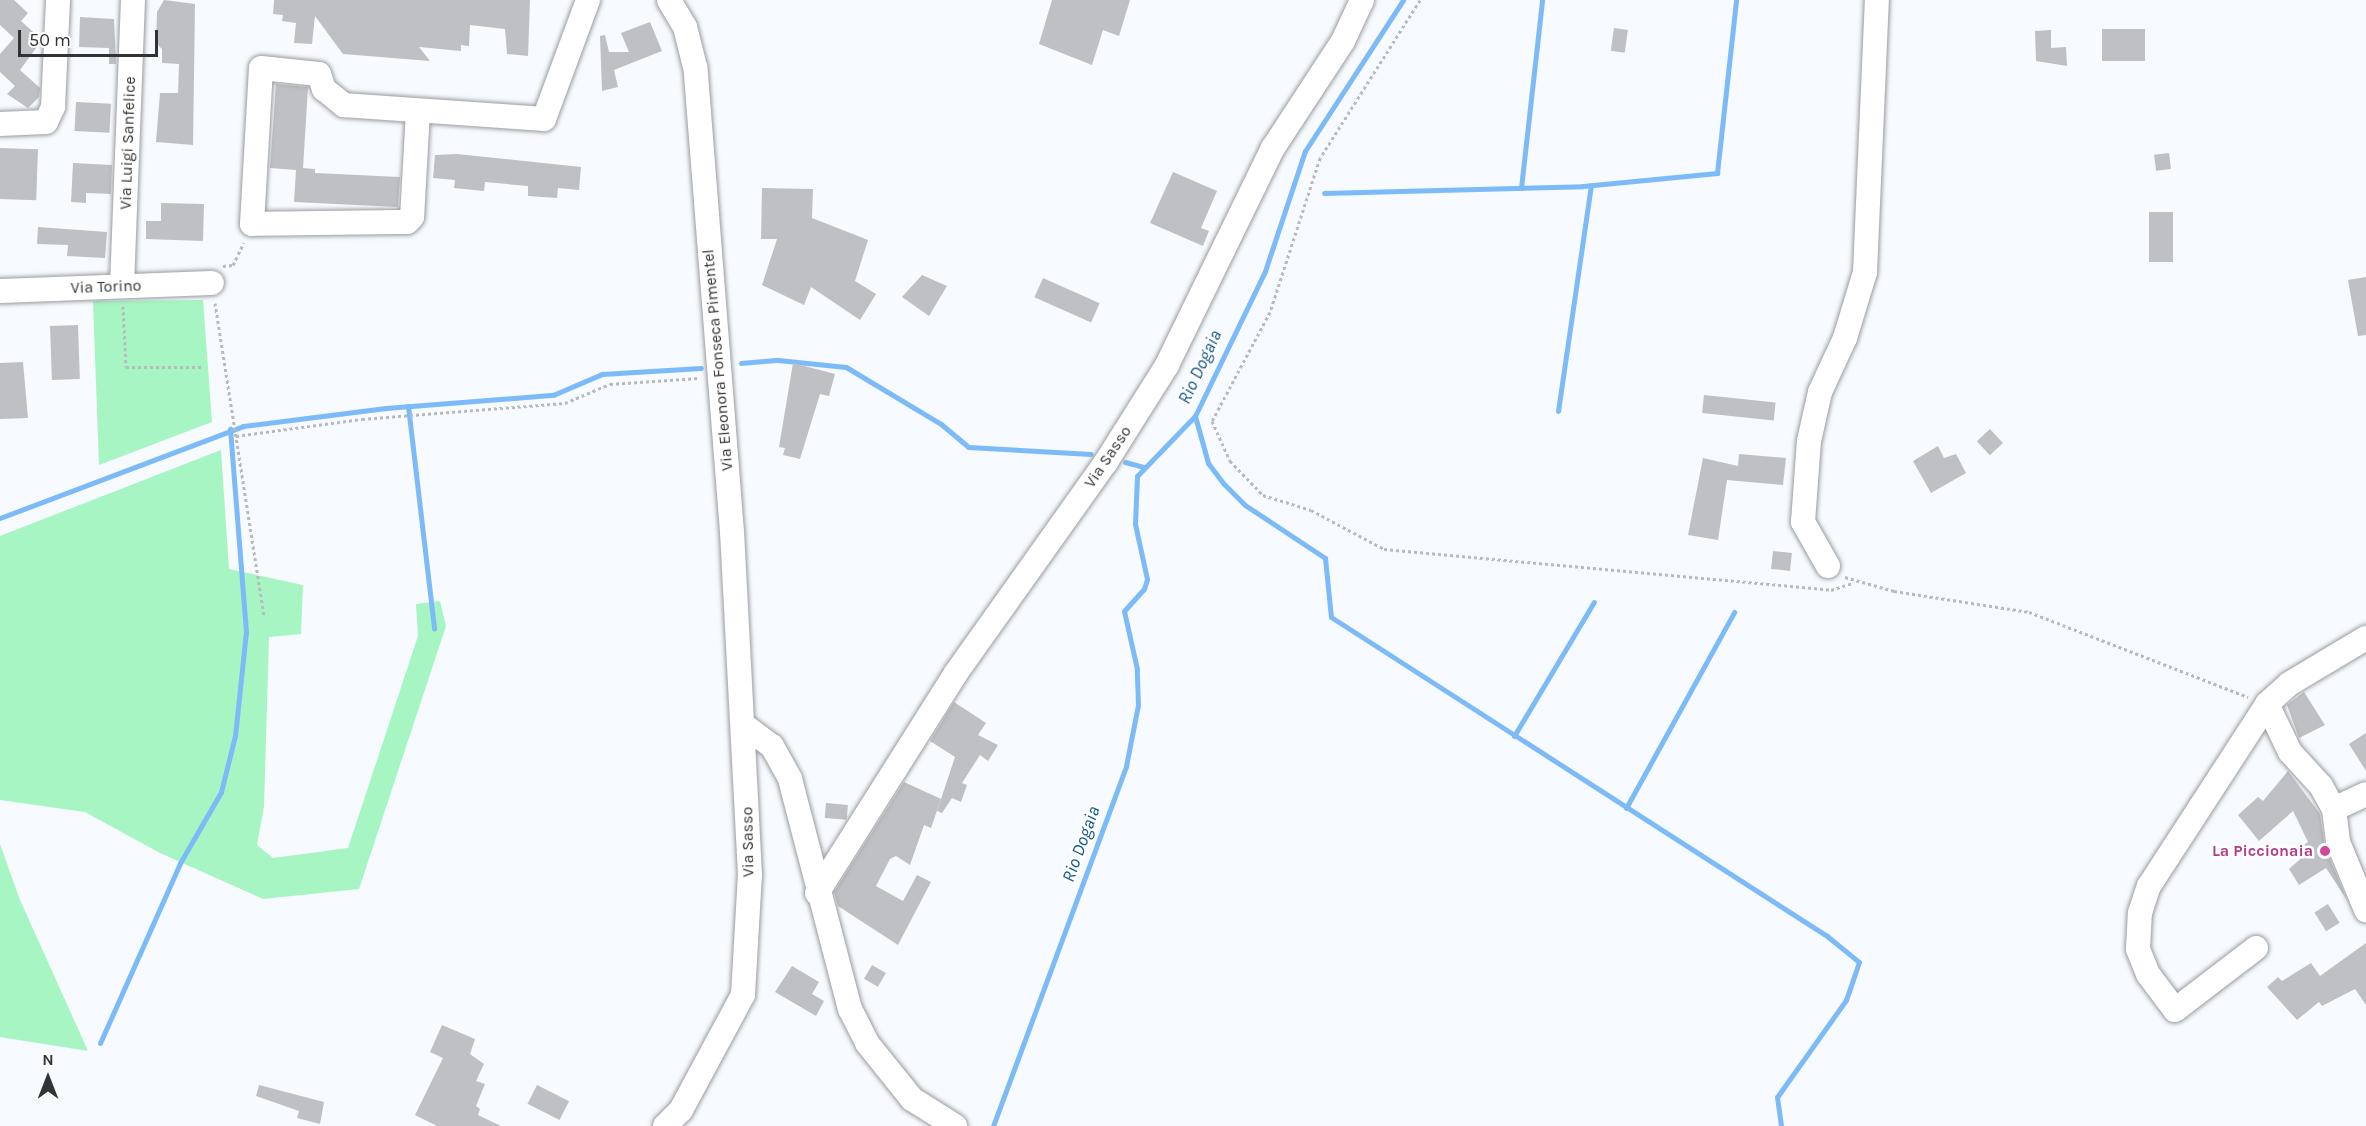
<!DOCTYPE html>
<style>
body{margin:0}
#map{position:relative;width:2366px;height:1126px;overflow:hidden;background:#f7fafe;font-family:Karla,sans-serif}
div>[style]{position:absolute}
[style*='--x']{left:calc(var(--x)*1px);top:calc(var(--y)*1px);width:calc(var(--w)*1px);rotate:calc(var(--a)*1deg)}
.green>*{inset:0;background:#a6f5c3}
.stream>*{height:5px;margin:-2.5px;padding:0 2.5px;transform-origin:2.5px;border-radius:2.5px;background:#7cbbf7}
.building>*{inset:0;background:#bec0c4;transform-origin:0 0}
.path>*{height:3px;margin-top:-1.5px;transform-origin:0;background:repeating-linear-gradient(90deg,#b8bbbe 0 3px,transparent 0 6px)}
.roads{filter:drop-shadow(0 0 2px #999c9f) drop-shadow(0 0 2px #999c9f)}
.minor>*{height:24px;margin:-12px;padding:0 12px;transform-origin:12px;border-radius:12px;background:#fff}
.dots>*{width:16px;height:16px;translate:-50% -50%;box-sizing:border-box;border:3px solid #fff;border-radius:50%}
span{translate:-50% -50%;white-space:nowrap;text-align:center;line-height:1.15;-webkit-text-stroke:5px #fff;paint-order:stroke}
.street-label{font-size:16px;color:#323334}
.hotel-label{font-size:16px;color:#b23c85;font-weight:700}
.right{translate:-100% -50%;text-align:right}
.water-label{font-size:18px;color:#10558b;font-style:italic}
.north{position:absolute;left:18px;top:1048px;width:60px;height:60px;-webkit-text-stroke:4px #fff;paint-order:stroke;rotate:0deg;font-size:16px;font-weight:700;line-height:24px;text-align:center;color:#323334}
.north::after{content:'';display:block;margin:auto;width:21px;height:27px;background:#323334;clip-path:polygon(50% 0,100% 100%,50% 72%,0 100%)}
.scale{position:absolute;left:18px;top:30px;width:140px;height:27px;box-sizing:border-box;border:3px solid #323334;border-top:0;padding-left:8px;font-size:18px;line-height:21px;white-space:nowrap;color:#323334;-webkit-text-stroke:4px #fff;paint-order:stroke}
</style>
<div id="map">
<div class="green">
<i style="clip-path:polygon(203px 300px,212px 422px,99px 465px,93px 301px)"></i>
<i style="clip-path:polygon(221px 450px,229px 569px,303px 585px,301px 634px,269px 637px,264px 806px,257px 845px,273px 858px,348px 848px,418px 636px,416px 604px,440px 601px,446px 626px,359px 889px,263px 899px,160px 853px,85px 812px,0 800px,0 536px)"></i>
<i style="clip-path:polygon(0 844px,20px 900px,88px 1051px,0 1037px)"></i>
</div>
<div class="stream">
<i style="--x:1521;--y:188;--w:189;--a:-83.6"></i>
<i style="--x:1324;--y:193;--w:259;--a:-1.5"></i>
<i style="--x:1583;--y:186;--w:135;--a:-5.5"></i>
<i style="--x:1717;--y:173;--w:174;--a:-83.7"></i>
<i style="--x:741;--y:363;--w:37;--a:-5"></i>
<i style="--x:778;--y:360;--w:68;--a:5.9"></i>
<i style="--x:846;--y:367;--w:111;--a:31"></i>
<i style="--x:941;--y:424;--w:35;--a:40"></i>
<i style="--x:968;--y:447;--w:123;--a:3.3"></i>
<i style="--x:408;--y:406;--w:224;--a:83.3"></i>
<i style="--x:1558;--y:411;--w:228;--a:-81.7"></i>
<i style="--x:1195;--y:416;--w:49;--a:74.5"></i>
<i style="--x:1208;--y:463;--w:25;--a:53"></i>
<i style="--x:1223;--y:483;--w:31;--a:45"></i>
<i style="--x:1245;--y:505;--w:96;--a:33.5"></i>
<i style="--x:1325;--y:558;--w:59;--a:84.2"></i>
<i style="--x:1331;--y:617;--w:590;--a:32.75"></i>
<i style="--x:1827;--y:936;--w:41;--a:39.1"></i>
<i style="--x:1859;--y:962;--w:40;--a:108.9"></i>
<i style="--x:1846;--y:1000;--w:119;--a:125.4"></i>
<i style="--x:1777;--y:1097;--w:29;--a:82"></i>
<i style="--x:1125;--y:462;--w:20;--a:15"></i>
<i style="--x:0;--y:518;--w:260;--a:-20.7"></i>
<i style="--x:243;--y:426;--w:144;--a:-7.2"></i>
<i style="--x:386;--y:408;--w:168;--a:-4.5"></i>
<i style="--x:553;--y:395;--w:53;--a:-23.2"></i>
<i style="--x:602;--y:374;--w:99;--a:-3.5"></i>
<i style="--x:1514;--y:736;--w:156;--a:-59.2"></i>
<i style="--x:1626;--y:808;--w:224;--a:-61.1"></i>
<i style="--x:100;--y:1043;--w:197;--a:-66"></i>
<i style="--x:180;--y:863;--w:82;--a:-60"></i>
<i style="--x:221;--y:792;--w:58;--a:-76"></i>
<i style="--x:235;--y:736;--w:105;--a:-84"></i>
<i style="--x:246;--y:632;--w:204;--a:-94.5"></i>
<i style="--x:993;--y:1126;--w:384;--a:-69.7"></i>
<i style="--x:1126;--y:766;--w:62;--a:-78.9"></i>
<i style="--x:1138;--y:705;--w:36;--a:-92"></i>
<i style="--x:1137;--y:669;--w:59;--a:-102.6"></i>
<i style="--x:1124;--y:611;--w:30;--a:-48"></i>
<i style="--x:1144;--y:589;--w:10;--a:-73"></i>
<i style="--x:1147;--y:579;--w:56;--a:-102.3"></i>
<i style="--x:1135;--y:524;--w:48;--a:-87.6"></i>
<i style="--x:1137;--y:476;--w:83;--a:-46"></i>
<i style="--x:1195;--y:416;--w:161;--a:-64.2"></i>
<i style="--x:1265;--y:271;--w:126;--a:-71.6"></i>
<i style="--x:1305;--y:151;--w:180;--a:-57"></i>
</div>
<div class="building">
<i style="clip-path:polygon(0 0,14px 0,28px 13px,21px 21px,42px 40px,20px 70px,40px 88px,39px 97px,28px 108px,7px 94px,15px 86px,0 72px,0 54px,14px 38px,0 25px)"></i>
<i style="clip-path:polygon(164px 0,195px 4px,193px 145px,156px 142px,160px 93px,178px 93px,179px 64px,162px 63px,162px 49px,156px 43px,157px 12px)"></i>
<i style="clip-path:polygon(274px 0,530px 0,528px 56px,507px 54px,505px 29px,470px 25px,469px 46px,461px 45px,461px 51px,419px 47px,430px 61px,343px 54px,315px 16px,312px 44px,294px 43px,296px 23px,282px 21px,283px 15px,273px 14px)"></i>
<i style="clip-path:polygon(1052px 0,1130px 0,1119px 36px,1103px 30px,1092px 65px,1039px 44px)"></i>
<i style="clip-path:polygon(80px 17px,114px 19px,116px 64px,109px 64px,109px 48px,79px 47px)"></i>
<i style="clip-path:polygon(650px 22px,662px 51px,614px 70px,618px 87px,602px 91px,600px 36px,605px 35px,609px 52px,629px 52px,621px 33px)"></i>
<i style="left:1614px;top:28px;width:14px;height:23px;rotate:8deg"></i>
<i style="left:2102px;top:29px;width:43px;height:32px"></i>
<i style="clip-path:polygon(2051px 30px,2051px 48px,2066px 47px,2067px 66px,2036px 61px,2035px 31px)"></i>
<i style="clip-path:polygon(276px 84px,308px 87px,303px 168px,315px 169px,315px 173px,400px 177px,398px 207px,294px 202px,296px 170px,270px 168px)"></i>
<i style="left:76px;top:102px;width:35px;height:29px;rotate:3deg"></i>
<i style="left:0;top:148px;width:38px;height:51px;rotate:2deg"></i>
<i style="left:2169px;top:153px;width:16px;height:15px;rotate:83deg"></i>
<i style="clip-path:polygon(457px 154px,581px 167px,579px 190px,558px 188px,557px 198px,528px 196px,528px 186px,485px 182px,484px 191px,454px 188px,455px 180px,433px 178px,435px 155px)"></i>
<i style="clip-path:polygon(73px 163px,112px 165px,111px 194px,86px 193px,86px 203px,71px 202px)"></i>
<i style="clip-path:polygon(1173px 172px,1217px 191px,1201px 228px,1209px 231px,1203px 246px,1150px 223px)"></i>
<i style="clip-path:polygon(762px 188px,813px 189px,812px 218px,868px 240px,855px 281px,876px 294px,860px 320px,811px 287px,804px 305px,762px 285px,777px 239px,761px 239px)"></i>
<i style="clip-path:polygon(161px 203px,204px 204px,203px 241px,146px 239px,146px 221px,161px 221px)"></i>
<i style="left:2149px;top:212px;width:24px;height:50px"></i>
<i style="clip-path:polygon(38px 227px,107px 232px,105px 258px,67px 256px,68px 245px,37px 244px)"></i>
<i style="clip-path:polygon(922px 275px,947px 286px,929px 316px,902px 297px)"></i>
<i style="clip-path:polygon(2366px 277px,2366px 335px,2358px 336px,2348px 280px)"></i>
<i style="left:1043px;top:278px;width:62px;height:21px;rotate:24deg"></i>
<i style="left:78px;top:325px;width:54px;height:28px;rotate:88deg"></i>
<i style="clip-path:polygon(23px 362px,28px 418px,0 419px,0 363px)"></i>
<i style="clip-path:polygon(793px 363px,835px 374px,829px 396px,820px 394px,800px 459px,783px 455px,785px 448px,779px 447px)"></i>
<i style="left:1704px;top:395px;width:72px;height:18px;rotate:6deg"></i>
<i style="left:1990px;top:429px;width:19px;height:18px;rotate:47deg"></i>
<i style="clip-path:polygon(1938px 446px,1944px 458px,1956px 454px,1966px 473px,1931px 493px,1913px 461px)"></i>
<i style="clip-path:polygon(1739px 454px,1786px 458px,1783px 485px,1727px 480px,1718px 540px,1688px 535px,1703px 458px,1738px 466px)"></i>
<i style="left:1773px;top:551px;width:19px;height:18px;rotate:6deg"></i>
<i style="clip-path:polygon(2304px 692px,2325px 725px,2299px 738px,2287px 705px)"></i>
<i style="clip-path:polygon(954px 702px,986px 723px,978px 735px,998px 745px,988px 761px,980px 755px,962px 783px,967px 785px,961px 802px,952px 798px,942px 813px,937px 811px,955px 757px,930px 741px)"></i>
<i style="clip-path:polygon(2366px 733px,2366px 771px,2349px 744px)"></i>
<i style="clip-path:polygon(2288px 771px,2320px 814px,2325px 847px,2347px 900px,2326px 868px,2299px 885px,2289px 869px,2306px 854px,2302px 846px,2308px 842px,2293px 811px,2259px 841px,2238px 815px,2258px 797px,2263px 801px)"></i>
<i style="clip-path:polygon(904px 782px,941px 799px,931px 828px,924px 825px,910px 865px,896px 856px,890px 859px,876px 886px,903px 901px,917px 875px,931px 882px,898px 945px,838px 906px,834px 892px)"></i>
<i style="left:826px;top:803px;width:22px;height:15px;rotate:5deg"></i>
<i style="left:2328px;top:904px;width:22px;height:16px;rotate:58deg"></i>
<i style="clip-path:polygon(2366px 943px,2366px 1005px,2355px 989px,2322px 1006px,2319px 1002px,2297px 1020px,2267px 987px,2278px 977px,2282px 981px,2311px 963px,2320px 976px)"></i>
<i style="left:872px;top:965px;width:16px;height:16px;rotate:30deg"></i>
<i style="clip-path:polygon(792px 966px,819px 982px,812px 994px,824px 1001px,816px 1016px,775px 992px)"></i>
<i style="clip-path:polygon(442px 1025px,475px 1039px,470px 1054px,484px 1064px,476px 1081px,485px 1084px,476px 1106px,480px 1109px,478px 1115px,501px 1126px,437px 1126px,415px 1115px,443px 1058px,430px 1052px)"></i>
<i style="clip-path:polygon(259px 1085px,324px 1102px,320px 1124px,297px 1118px,299px 1111px,256px 1096px)"></i>
<i style="left:537px;top:1085px;width:36px;height:21px;rotate:27deg"></i>
</div>
<div class="path">
<i style="--x:1420;--y:0;--w:187;--a:122.3"></i>
<i style="--x:1320;--y:158;--w:162;--a:108"></i>
<i style="--x:1270;--y:312;--w:123;--a:118"></i>
<i style="--x:1212;--y:421;--w:44;--a:65.8"></i>
<i style="--x:1230;--y:461;--w:47;--a:45.9"></i>
<i style="--x:1263;--y:495;--w:50;--a:17.4"></i>
<i style="--x:1311;--y:510;--w:83;--a:28.1"></i>
<i style="--x:1384;--y:549;--w:449;--a:5.2"></i>
<i style="--x:1831;--y:590;--w:23;--a:-18"></i>
<i style="--x:223;--y:266;--w:10;--a:-6"></i>
<i style="--x:233;--y:265;--w:25;--a:-64"></i>
<i style="--x:215;--y:303;--w:316;--a:81.1"></i>
<i style="--x:123;--y:306;--w:61;--a:87.2"></i>
<i style="--x:126;--y:367;--w:75;--a:0"></i>
<i style="--x:236;--y:436;--w:127;--a:-7.7"></i>
<i style="--x:362;--y:419;--w:204;--a:-4.5"></i>
<i style="--x:565;--y:403;--w:49;--a:-22.9"></i>
<i style="--x:610;--y:384;--w:89;--a:-3.9"></i>
<i style="--x:1845;--y:577;--w:51;--a:15.9"></i>
<i style="--x:1894;--y:591;--w:137;--a:8.8"></i>
<i style="--x:2029;--y:612;--w:235;--a:21.2"></i>
</div>
<div class="roads">
<div class="minor">
<i style="--x:418;--y:111;--w:106;--a:93.2"></i>
<i style="--x:412;--y:217;--w:7;--a:135"></i>
<i style="--x:407;--y:222;--w:155;--a:179.3"></i>
<i style="--x:252;--y:224;--w:156;--a:-86.7"></i>
<i style="--x:261;--y:68;--w:58;--a:5.9"></i>
<i style="--x:319;--y:74;--w:16;--a:72"></i>
<i style="--x:324;--y:89;--w:26;--a:39"></i>
<i style="--x:344;--y:105;--w:200;--a:4"></i>
<i style="--x:544;--y:119;--w:127;--a:-69.7"></i>
<i style="--x:0;--y:124;--w:46;--a:-2.5"></i>
<i style="--x:46;--y:122;--w:17;--a:-65"></i>
<i style="--x:53;--y:107;--w:107;--a:-87.3"></i>
<i style="--x:122;--y:286;--w:286;--a:-87.8"></i>
<i style="--x:0;--y:291;--w:212;--a:-2.2"></i>
<i style="--x:1828;--y:566;--w:51;--a:-119.6"></i>
<i style="--x:1803;--y:522;--w:81;--a:-85.8"></i>
<i style="--x:1809;--y:441;--w:50;--a:-77.3"></i>
<i style="--x:1820;--y:392;--w:60;--a:-65.2"></i>
<i style="--x:1845;--y:338;--w:69;--a:-73.1"></i>
<i style="--x:1865;--y:272;--w:272;--a:-87.5"></i>
<i style="--x:2267;--y:704;--w:53;--a:64.4"></i>
<i style="--x:2290;--y:752;--w:46;--a:47.6"></i>
<i style="--x:2321;--y:786;--w:26;--a:61"></i>
<i style="--x:2334;--y:809;--w:33;--a:83"></i>
<i style="--x:2338;--y:842;--w:74;--a:67.6"></i>
<i style="--x:745;--y:726;--w:34;--a:37"></i>
<i style="--x:772;--y:746;--w:38;--a:61"></i>
<i style="--x:790;--y:779;--w:238;--a:75.4"></i>
<i style="--x:850;--y:1009;--w:38;--a:63"></i>
<i style="--x:867;--y:1043;--w:72;--a:51.2"></i>
<i style="--x:912;--y:1099;--w:51;--a:32.1"></i>
<i style="--x:2334;--y:809;--w:35;--a:-25"></i>
<i style="--x:817;--y:893;--w:260;--a:-57.7"></i>
<i style="--x:956;--y:673;--w:259;--a:-54.6"></i>
<i style="--x:1106;--y:462;--w:115;--a:-57.8"></i>
<i style="--x:1167;--y:365;--w:242;--a:-64"></i>
<i style="--x:1273;--y:148;--w:128;--a:-56.8"></i>
<i style="--x:1343;--y:41;--w:45;--a:-65.1"></i>
<i style="--x:2256;--y:948;--w:102;--a:142.6"></i>
<i style="--x:2175;--y:1010;--w:45;--a:-126.9"></i>
<i style="--x:2148;--y:974;--w:27;--a:-112"></i>
<i style="--x:2138;--y:949;--w:36;--a:-87"></i>
<i style="--x:2140;--y:913;--w:28;--a:-72"></i>
<i style="--x:2149;--y:886;--w:217;--a:-57"></i>
<i style="--x:2267;--y:704;--w:30;--a:-42"></i>
<i style="--x:2289;--y:684;--w:90;--a:-30.9"></i>
<i style="--x:665;--y:1126;--w:23;--a:-45"></i>
<i style="--x:681;--y:1110;--w:131;--a:-61.7"></i>
<i style="--x:743;--y:995;--w:120;--a:-86.7"></i>
<i style="--x:750;--y:875;--w:343;--a:-93"></i>
<i style="--x:732;--y:532;--w:466;--a:-94.5"></i>
<i style="--x:695;--y:67;--w:41;--a:-104"></i>
<i style="--x:685;--y:27;--w:31;--a:-121"></i>
</div>
</div>
<div class="dots">
<i style="left:2325px;top:851px;background:#d1479c"></i>
</div>
<div class="street-label">
<span style="left:128px;top:143px;rotate:-88deg">Via Luigi Sanfelice</span>
<span style="left:106px;top:287px;rotate:-2deg">Via Torino</span>
<span style="left:718px;top:360px;rotate:-95deg">Via Eleonora Fonseca Pimentel</span>
<span style="left:1108px;top:457px;rotate:-56deg">Via Sasso</span>
<span style="left:748px;top:842px;rotate:-91deg">Via Sasso</span>
</div>
<div class="hotel-label">
<span class="right" style="left:2313px;top:851px">La Piccionaia</span>
</div>
<div class="water-label">
<span style="left:1200px;top:367px;rotate:-65deg">Rio Dogaia</span>
<span style="left:1081px;top:844px;rotate:-70deg">Rio Dogaia</span>
</div>
<div class="north">N</div>
<div class="scale">50 m</div>
</div>
